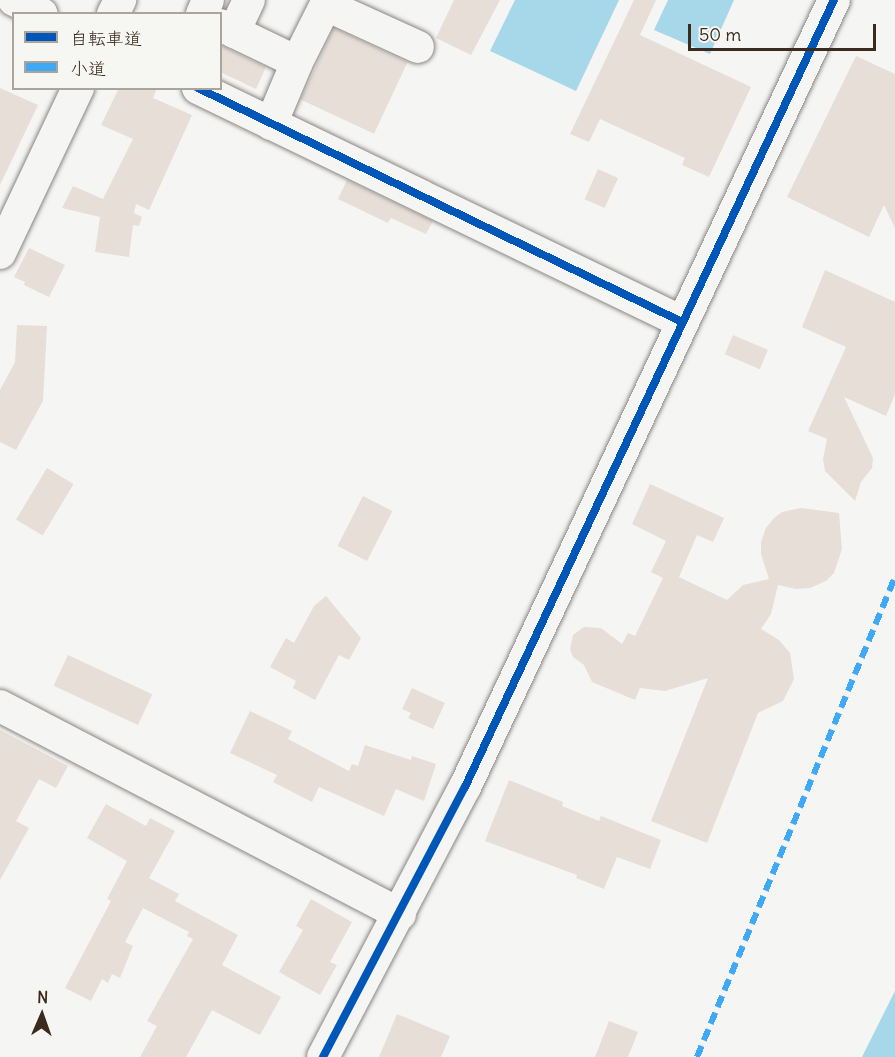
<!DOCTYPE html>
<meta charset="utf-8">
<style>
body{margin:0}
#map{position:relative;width:895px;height:1057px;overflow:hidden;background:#f5f5f3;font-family:Delius,"Klee One",sans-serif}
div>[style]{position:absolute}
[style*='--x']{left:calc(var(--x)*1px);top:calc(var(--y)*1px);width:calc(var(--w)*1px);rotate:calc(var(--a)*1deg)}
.water>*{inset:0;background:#a6d8e9}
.building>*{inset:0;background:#e8ded8;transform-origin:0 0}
.roads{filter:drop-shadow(0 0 2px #8a8683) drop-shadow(0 0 2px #8a8683)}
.minor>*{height:32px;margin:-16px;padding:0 16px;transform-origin:16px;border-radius:16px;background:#f5f5f3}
.quiet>*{height:6px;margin-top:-3px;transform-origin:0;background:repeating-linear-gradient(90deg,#3fa9f5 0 12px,transparent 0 18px)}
.cycleway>*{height:8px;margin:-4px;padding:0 4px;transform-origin:4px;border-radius:4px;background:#0057b8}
span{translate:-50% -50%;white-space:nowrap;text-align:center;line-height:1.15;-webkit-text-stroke:6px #f6f6f2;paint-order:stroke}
.legend{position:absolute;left:12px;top:12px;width:210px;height:78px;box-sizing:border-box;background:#f6f6f2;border:2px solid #aba49d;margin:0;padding:8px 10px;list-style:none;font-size:18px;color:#3b2a1e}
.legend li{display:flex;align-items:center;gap:12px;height:30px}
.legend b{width:30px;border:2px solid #aba49d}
.north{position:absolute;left:12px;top:985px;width:60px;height:60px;-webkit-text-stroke:4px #f6f6f2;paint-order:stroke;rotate:2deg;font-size:16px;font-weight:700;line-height:24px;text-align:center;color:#3b2a1e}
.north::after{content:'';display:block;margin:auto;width:21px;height:27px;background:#3b2a1e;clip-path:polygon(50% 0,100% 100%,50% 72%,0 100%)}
.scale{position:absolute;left:688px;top:24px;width:188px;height:27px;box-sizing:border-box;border:3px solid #3b2a1e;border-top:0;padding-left:8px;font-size:18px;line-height:21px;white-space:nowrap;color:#3b2a1e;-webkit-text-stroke:4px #f6f6f2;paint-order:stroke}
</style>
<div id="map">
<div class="water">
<i style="clip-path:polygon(515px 0,619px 0,576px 91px,490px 51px)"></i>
<i style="clip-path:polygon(668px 0,734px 0,710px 54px,654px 30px)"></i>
<i style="clip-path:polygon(895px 991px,895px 1057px,862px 1057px)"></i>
</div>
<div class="building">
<i style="clip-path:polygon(454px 0,500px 0,471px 55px,436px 38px)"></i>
<i style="clip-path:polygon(634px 0,656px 0,640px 35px,751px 87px,709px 177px,682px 165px,685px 158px,600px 119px,589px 142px,570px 134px)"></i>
<i style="left:334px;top:28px;width:81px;height:79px;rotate:25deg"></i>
<i style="clip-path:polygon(220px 45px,266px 67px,256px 89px,220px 72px)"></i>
<i style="clip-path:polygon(856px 56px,895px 74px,895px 228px,884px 205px,869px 237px,787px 197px)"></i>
<i style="clip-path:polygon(0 88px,38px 105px,0 185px)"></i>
<i style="clip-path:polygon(119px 88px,157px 88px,153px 98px,192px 115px,149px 210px,136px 204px,134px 213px,142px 217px,139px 226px,133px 225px,129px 257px,95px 252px,100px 217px,62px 208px,73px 186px,103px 199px,133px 139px,101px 125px)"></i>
<i style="left:598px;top:169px;width:22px;height:33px;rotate:24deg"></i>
<i style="clip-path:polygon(347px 180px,433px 221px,426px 234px,391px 218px,388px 223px,338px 199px)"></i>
<i style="clip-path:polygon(29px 248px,65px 265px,49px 297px,24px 285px,25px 282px,14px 277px)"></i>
<i style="clip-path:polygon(825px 270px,895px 302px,895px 394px,886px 416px,844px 397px,873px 458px,872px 468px,861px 482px,855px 501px,825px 471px,823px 459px,827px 439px,808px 431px,846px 347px,802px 327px)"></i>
<i style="clip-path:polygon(17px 325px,47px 326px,43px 401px,16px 450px,0 442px,0 390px,15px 362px)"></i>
<i style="left:733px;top:335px;width:38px;height:21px;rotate:23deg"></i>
<i style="left:47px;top:468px;width:31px;height:60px;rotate:31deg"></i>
<i style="clip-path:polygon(650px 484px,724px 518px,713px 542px,697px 535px,679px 577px,727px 600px,743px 585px,769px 579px,761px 554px,761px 542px,766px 528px,774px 518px,782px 512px,801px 508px,839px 513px,842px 549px,834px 573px,826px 581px,810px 588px,796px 589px,778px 585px,771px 614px,761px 629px,779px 640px,790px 653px,794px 679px,783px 701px,758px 713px,707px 843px,651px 821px,708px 678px,665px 691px,640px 688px,635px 700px,592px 682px,584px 665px,573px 657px,570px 649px,573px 635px,584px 627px,601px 628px,622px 644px,628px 633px,635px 636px,663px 578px,651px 572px,666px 541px,632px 524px)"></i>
<i style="left:363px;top:496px;width:33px;height:56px;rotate:27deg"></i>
<i style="clip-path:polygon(326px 596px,361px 638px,349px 660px,339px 655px,315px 700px,293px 688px,296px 681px,270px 667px,286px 638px,294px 643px,314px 606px)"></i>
<i style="left:68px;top:655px;width:93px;height:34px;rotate:25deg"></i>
<i style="clip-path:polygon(412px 688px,445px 703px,433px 729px,408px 718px,411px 713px,402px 709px)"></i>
<i style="clip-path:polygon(250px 711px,292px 731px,288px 739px,349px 771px,352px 764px,358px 766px,365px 745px,411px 760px,412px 756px,436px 764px,424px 801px,396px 789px,384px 816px,319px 787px,312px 802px,273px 782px,277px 775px,230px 753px)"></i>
<i style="clip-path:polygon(0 730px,68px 766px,56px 788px,39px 779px,16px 821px,29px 828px,0 880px)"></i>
<i style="clip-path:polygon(509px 780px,563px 802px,562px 806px,599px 821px,601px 816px,661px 840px,650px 869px,617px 857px,604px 889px,576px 878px,577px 875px,485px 841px)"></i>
<i style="clip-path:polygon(106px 804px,146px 826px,150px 818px,175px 831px,149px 878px,179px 894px,175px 901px,238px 935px,222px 965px,281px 997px,260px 1035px,212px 1010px,186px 1057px,140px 1057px,157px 1026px,147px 1021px,193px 939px,187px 936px,189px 932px,143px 908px,125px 942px,133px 946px,120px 978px,112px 974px,108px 983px,102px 979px,91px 1001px,65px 988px,111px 901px,107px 899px,127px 861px,87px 838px)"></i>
<i style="clip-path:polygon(311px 899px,352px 922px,330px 962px,337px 965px,320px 995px,279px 972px,303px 930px,296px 926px)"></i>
<i style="clip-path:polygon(397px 1014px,450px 1036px,441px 1057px,379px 1057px)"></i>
<i style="clip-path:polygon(609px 1021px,638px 1032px,628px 1057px,595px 1057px)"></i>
</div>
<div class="roads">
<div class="minor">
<i style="--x:14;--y:0;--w:31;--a:27"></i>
<i style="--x:326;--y:5;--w:101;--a:24.5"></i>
<i style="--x:113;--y:14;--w:16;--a:-63"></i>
<i style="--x:202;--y:14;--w:15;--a:-67"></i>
<i style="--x:220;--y:25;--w:85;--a:25.7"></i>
<i style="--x:234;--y:32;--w:35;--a:-65"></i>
<i style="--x:198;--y:88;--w:538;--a:25.8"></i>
<i style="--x:271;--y:124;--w:67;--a:-67.2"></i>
<i style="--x:297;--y:62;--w:69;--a:-63.4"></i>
<i style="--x:0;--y:253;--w:183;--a:-64.7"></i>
<i style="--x:0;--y:706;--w:451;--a:27.5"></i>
<i style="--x:323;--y:1057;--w:305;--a:-62.3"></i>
<i style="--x:465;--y:787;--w:869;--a:-64.88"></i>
</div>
</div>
<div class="quiet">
<i style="--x:697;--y:1057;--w:519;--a:-67.58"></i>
</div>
<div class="cycleway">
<i style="--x:198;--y:88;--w:538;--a:25.8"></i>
<i style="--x:323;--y:1057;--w:305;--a:-62.3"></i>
<i style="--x:465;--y:787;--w:869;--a:-64.88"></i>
</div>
<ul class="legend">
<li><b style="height:8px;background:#0057b8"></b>自転車道</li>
<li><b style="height:8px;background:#3fa9f5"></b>小道</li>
</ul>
<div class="north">N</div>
<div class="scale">50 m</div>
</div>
